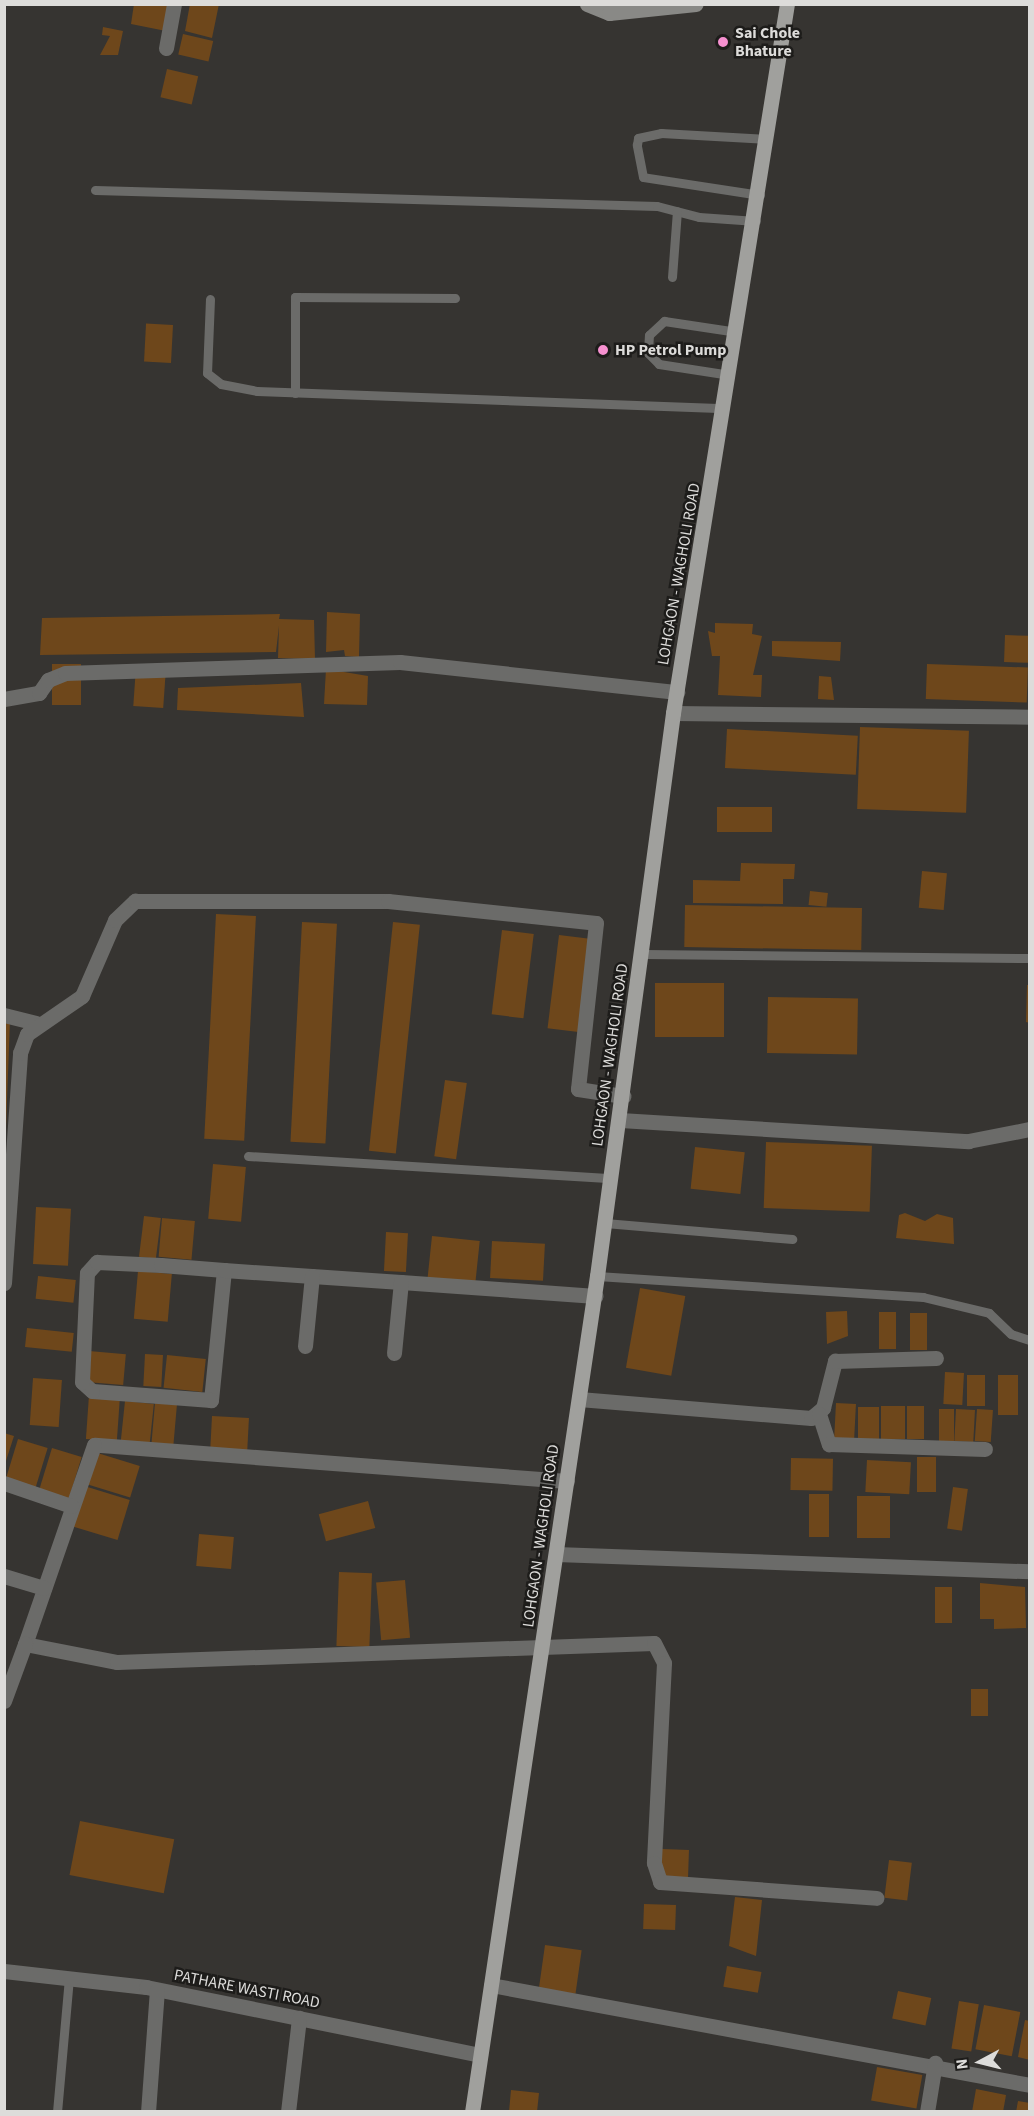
<!DOCTYPE html>
<style>
body{margin:0}
#map{position:relative;width:1034px;height:2116px;overflow:hidden;background:#363431;font-family:"Source Sans 3",sans-serif}
div>[style]{position:absolute}
[style*='--x']{left:calc(var(--x)*1px);top:calc(var(--y)*1px);width:calc(var(--w)*1px);rotate:calc(var(--a)*1deg)}
.building>*{inset:0;background:#6e471b;transform-origin:0 0}
.lane>*{height:9px;margin:-4.5px;padding:0 4.5px;transform-origin:4.5px;border-radius:4.5px;background:#6b6b69}
.street>*{height:15px;margin:-7.5px;padding:0 7.5px;transform-origin:7.5px;border-radius:7.5px;background:#6b6b69}
.secondary>*{height:15px;margin:-7.5px;padding:0 7.5px;transform-origin:7.5px;border-radius:7.5px;background:#898986}
.primary>*{height:15px;margin:-7.5px;padding:0 7.5px;transform-origin:7.5px;border-radius:7.5px;background:#a0a09d}
.dots>*{width:16px;height:16px;translate:-50% -50%;box-sizing:border-box;border:3px solid #1d1c1a;border-radius:50%}
span{translate:-50% -50%;white-space:nowrap;text-align:center;line-height:1.15;-webkit-text-stroke:5px #1d1c1a;paint-order:stroke}
.poi-label{font-size:16px;color:#dddcda;font-weight:700}
.left{translate:0 -50%;text-align:left}
.street-label{font-size:16px;color:#dddcda}
.frame{position:absolute;inset:0;border:6px solid #dddcda;pointer-events:none}
.north{position:absolute;left:950px;top:2032px;width:60px;height:60px;-webkit-text-stroke:4px #1d1c1a;paint-order:stroke;rotate:263deg;font-size:16px;font-weight:700;line-height:24px;text-align:center;color:#dddcda}
.north::after{content:'';display:block;margin:auto;width:21px;height:27px;background:#dddcda;clip-path:polygon(50% 0,100% 100%,50% 72%,0 100%)}
</style>
<div id="map">
<div class="building">
<i style="clip-path:polygon(134px 4px,171px 5px,166px 31px,131px 24px)"></i>
<i style="clip-path:polygon(190px 4px,219px 4px,212px 38px,185px 31px)"></i>
<i style="clip-path:polygon(103px 27px,123px 31px,118px 55px,100px 55px,110px 36px,102px 35px)"></i>
<i style="left:183px;top:34px;width:31px;height:21px;rotate:13deg"></i>
<i style="left:167px;top:69px;width:32px;height:29px;rotate:13deg"></i>
<i style="left:173px;top:325px;width:38px;height:27px;rotate:93deg"></i>
<i style="clip-path:polygon(327px 612px,360px 614px,359px 657px,345px 656px,344px 650px,326px 652px)"></i>
<i style="clip-path:polygon(280px 614px,279px 619px,314px 620px,315px 659px,278px 658px,279px 626px,276px 652px,40px 655px,42px 618px)"></i>
<i style="clip-path:polygon(715px 623px,753px 624px,752px 634px,762px 636px,753px 675px,762px 675px,761px 697px,718px 695px,720px 656px,712px 656px,708px 631px,715px 633px)"></i>
<i style="left:1005px;top:635px;width:25px;height:27px;rotate:2deg"></i>
<i style="clip-path:polygon(772px 641px,841px 642px,840px 661px,772px 656px)"></i>
<i style="left:52px;top:664px;width:29px;height:41px"></i>
<i style="left:927px;top:664px;width:101px;height:35px;rotate:2deg"></i>
<i style="left:136px;top:667px;width:30px;height:39px;rotate:4deg"></i>
<i style="clip-path:polygon(326px 669px,368px 676px,367px 705px,324px 704px)"></i>
<i style="clip-path:polygon(819px 676px,831px 677px,834px 700px,818px 699px)"></i>
<i style="clip-path:polygon(301px 683px,304px 717px,177px 710px,178px 688px)"></i>
<i style="left:860px;top:727px;width:109px;height:82px;rotate:2deg"></i>
<i style="left:727px;top:729px;width:131px;height:39px;rotate:3deg"></i>
<i style="left:717px;top:807px;width:55px;height:25px"></i>
<i style="clip-path:polygon(741px 863px,795px 864px,794px 879px,783px 879px,783px 904px,693px 903px,693px 880px,740px 881px)"></i>
<i style="left:922px;top:871px;width:25px;height:37px;rotate:5deg"></i>
<i style="left:810px;top:891px;width:18px;height:14px;rotate:6deg"></i>
<i style="left:685px;top:905px;width:177px;height:42px;rotate:1deg"></i>
<i style="left:216px;top:914px;width:40px;height:225px;rotate:3deg"></i>
<i style="left:302px;top:922px;width:35px;height:220px;rotate:3deg"></i>
<i style="left:393px;top:922px;width:27px;height:230px;rotate:6deg"></i>
<i style="left:502px;top:930px;width:32px;height:85px;rotate:7deg"></i>
<i style="left:559px;top:935px;width:31px;height:94px;rotate:7deg"></i>
<i style="left:724px;top:983px;width:54px;height:69px;rotate:90deg"></i>
<i style="clip-path:polygon(1027px 985px,1030px 985px,1030px 1023px,1026px 1022px)"></i>
<i style="left:768px;top:997px;width:90px;height:56px;rotate:1deg"></i>
<i style="clip-path:polygon(4px 1020px,10px 1020px,6px 1128px,4px 1128px)"></i>
<i style="left:445px;top:1080px;width:22px;height:77px;rotate:8deg"></i>
<i style="left:766px;top:1142px;width:106px;height:66px;rotate:2deg"></i>
<i style="left:695px;top:1147px;width:50px;height:42px;rotate:6deg"></i>
<i style="left:213px;top:1164px;width:33px;height:55px;rotate:5deg"></i>
<i style="left:36px;top:1207px;width:35px;height:57px;rotate:3deg"></i>
<i style="clip-path:polygon(905px 1213px,925px 1221px,937px 1214px,953px 1218px,954px 1244px,896px 1238px,899px 1215px)"></i>
<i style="left:144px;top:1216px;width:17px;height:41px;rotate:7deg"></i>
<i style="left:162px;top:1218px;width:33px;height:39px;rotate:5deg"></i>
<i style="left:386px;top:1232px;width:22px;height:39px;rotate:3deg"></i>
<i style="left:432px;top:1236px;width:48px;height:42px;rotate:6deg"></i>
<i style="left:492px;top:1241px;width:53px;height:37px;rotate:3deg"></i>
<i style="left:138px;top:1271px;width:34px;height:48px;rotate:5deg"></i>
<i style="left:38px;top:1276px;width:38px;height:23px;rotate:6deg"></i>
<i style="left:640px;top:1288px;width:46px;height:81px;rotate:10deg"></i>
<i style="clip-path:polygon(847px 1311px,848px 1336px,827px 1344px,826px 1312px)"></i>
<i style="left:879px;top:1312px;width:17px;height:37px"></i>
<i style="left:910px;top:1313px;width:17px;height:37px"></i>
<i style="left:27px;top:1328px;width:47px;height:19px;rotate:6deg"></i>
<i style="left:89px;top:1351px;width:37px;height:31px;rotate:5deg"></i>
<i style="left:145px;top:1354px;width:18px;height:32px;rotate:3deg"></i>
<i style="left:167px;top:1355px;width:39px;height:33px;rotate:6deg"></i>
<i style="left:945px;top:1372px;width:19px;height:32px;rotate:3deg"></i>
<i style="left:967px;top:1375px;width:18px;height:31px"></i>
<i style="left:998px;top:1375px;width:20px;height:40px"></i>
<i style="left:33px;top:1378px;width:29px;height:47px;rotate:4deg"></i>
<i style="left:89px;top:1395px;width:31px;height:44px;rotate:4deg"></i>
<i style="left:125px;top:1401px;width:29px;height:40px;rotate:6deg"></i>
<i style="left:155px;top:1403px;width:22px;height:42px;rotate:5deg"></i>
<i style="left:836px;top:1403px;width:20px;height:35px;rotate:3deg"></i>
<i style="left:905px;top:1406px;width:33px;height:24px;rotate:90deg"></i>
<i style="left:907px;top:1406px;width:17px;height:33px"></i>
<i style="left:858px;top:1407px;width:21px;height:32px"></i>
<i style="left:939px;top:1409px;width:15px;height:33px"></i>
<i style="left:956px;top:1409px;width:19px;height:32px;rotate:3deg"></i>
<i style="left:977px;top:1409px;width:16px;height:32px;rotate:4deg"></i>
<i style="left:212px;top:1416px;width:37px;height:33px;rotate:3deg"></i>
<i style="clip-path:polygon(4px 1433px,14px 1436px,5px 1464px,4px 1464px)"></i>
<i style="left:18px;top:1439px;width:31px;height:42px;rotate:17deg"></i>
<i style="left:52px;top:1448px;width:31px;height:44px;rotate:17deg"></i>
<i style="left:91px;top:1451px;width:51px;height:33px;rotate:17deg"></i>
<i style="left:917px;top:1457px;width:19px;height:35px"></i>
<i style="left:791px;top:1458px;width:42px;height:32px;rotate:1deg"></i>
<i style="left:867px;top:1460px;width:44px;height:32px;rotate:3deg"></i>
<i style="left:81px;top:1485px;width:51px;height:42px;rotate:17deg"></i>
<i style="left:953px;top:1487px;width:15px;height:42px;rotate:8deg"></i>
<i style="left:809px;top:1494px;width:20px;height:43px"></i>
<i style="left:857px;top:1496px;width:33px;height:42px"></i>
<i style="left:368px;top:1501px;width:28px;height:51px;rotate:75deg"></i>
<i style="left:199px;top:1534px;width:35px;height:32px;rotate:5deg"></i>
<i style="left:339px;top:1572px;width:33px;height:74px;rotate:2deg"></i>
<i style="left:405px;top:1580px;width:58px;height:29px;rotate:85deg"></i>
<i style="clip-path:polygon(980px 1583px,1025px 1587px,1026px 1628px,994px 1629px,994px 1619px,980px 1619px)"></i>
<i style="left:935px;top:1587px;width:17px;height:36px"></i>
<i style="left:971px;top:1689px;width:17px;height:27px"></i>
<i style="left:80px;top:1821px;width:96px;height:55px;rotate:11deg"></i>
<i style="left:662px;top:1849px;width:27px;height:30px;rotate:2deg"></i>
<i style="left:889px;top:1860px;width:23px;height:38px;rotate:7deg"></i>
<i style="clip-path:polygon(735px 1897px,762px 1900px,756px 1956px,729px 1946px)"></i>
<i style="left:644px;top:1904px;width:32px;height:25px;rotate:2deg"></i>
<i style="left:545px;top:1945px;width:37px;height:44px;rotate:8deg"></i>
<i style="left:727px;top:1966px;width:35px;height:21px;rotate:10deg"></i>
<i style="left:898px;top:1991px;width:34px;height:28px;rotate:12deg"></i>
<i style="left:959px;top:2001px;width:20px;height:48px;rotate:9deg"></i>
<i style="left:984px;top:2005px;width:37px;height:45px;rotate:11deg"></i>
<i style="clip-path:polygon(1025px 2020px,1030px 2021px,1030px 2060px,1018px 2057px)"></i>
<i style="left:877px;top:2067px;width:46px;height:34px;rotate:10deg"></i>
<i style="clip-path:polygon(976px 2089px,1006px 2095px,1003px 2112px,972px 2112px)"></i>
<i style="clip-path:polygon(511px 2090px,539px 2093px,537px 2112px,509px 2112px)"></i>
<i style="clip-path:polygon(1018px 2101px,1030px 2103px,1030px 2112px,1016px 2112px)"></i>
</div>
<div class="lane">
<i style="--x:95;--y:190;--w:562;--a:1.63"></i>
<i style="--x:657;--y:206;--w:43;--a:14.7"></i>
<i style="--x:699;--y:217;--w:57;--a:4"></i>
<i style="--x:760;--y:195;--w:118;--a:-171.3"></i>
<i style="--x:643;--y:177;--w:33;--a:-101"></i>
<i style="--x:637;--y:145;--w:7;--a:-82"></i>
<i style="--x:638;--y:138;--w:24;--a:-12"></i>
<i style="--x:661;--y:133;--w:107;--a:3.2"></i>
<i style="--x:672;--y:277;--w:66;--a:-85.7"></i>
<i style="--x:210;--y:299;--w:74;--a:92.3"></i>
<i style="--x:207;--y:373;--w:18;--a:38"></i>
<i style="--x:221;--y:384;--w:37;--a:11"></i>
<i style="--x:257;--y:391;--w:468;--a:2.1"></i>
<i style="--x:730;--y:375;--w:72;--a:-171.2"></i>
<i style="--x:659;--y:364;--w:16;--a:-135"></i>
<i style="--x:648;--y:353;--w:18;--a:-87"></i>
<i style="--x:649;--y:335;--w:21;--a:-43"></i>
<i style="--x:664;--y:321;--w:74;--a:8.6"></i>
<i style="--x:295;--y:393;--w:96;--a:-90"></i>
<i style="--x:295;--y:297;--w:160;--a:0.4"></i>
<i style="--x:643;--y:954;--w:387;--a:0.6"></i>
<i style="--x:248;--y:1156;--w:364;--a:3.5"></i>
<i style="--x:605;--y:1223;--w:188;--a:4.9"></i>
<i style="--x:597;--y:1276;--w:327;--a:3.7"></i>
<i style="--x:923;--y:1297;--w:68;--a:13.6"></i>
<i style="--x:989;--y:1313;--w:30;--a:44"></i>
<i style="--x:1011;--y:1334;--w:20;--a:18"></i>
<i style="--x:57;--y:2112;--w:136;--a:-84.9"></i>
</div>
<div class="street">
<i style="--x:166;--y:48;--w:45;--a:-79.7"></i>
<i style="--x:4;--y:699;--w:36;--a:-10"></i>
<i style="--x:39;--y:693;--w:16;--a:-55"></i>
<i style="--x:48;--y:680;--w:18;--a:-22"></i>
<i style="--x:65;--y:673;--w:335;--a:-1.9"></i>
<i style="--x:400;--y:662;--w:279;--a:6.2"></i>
<i style="--x:673;--y:713;--w:357;--a:0.6"></i>
<i style="--x:4;--y:1015;--w:33;--a:14"></i>
<i style="--x:620;--y:1120;--w:349;--a:3.5"></i>
<i style="--x:968;--y:1141;--w:63;--a:-11"></i>
<i style="--x:224;--y:1270;--w:131;--a:95.7"></i>
<i style="--x:211;--y:1400;--w:119;--a:-175.7"></i>
<i style="--x:92;--y:1391;--w:13;--a:-138"></i>
<i style="--x:82;--y:1382;--w:109;--a:-87.4"></i>
<i style="--x:87;--y:1273;--w:15;--a:-48"></i>
<i style="--x:97;--y:1262;--w:64;--a:2.7"></i>
<i style="--x:161;--y:1265;--w:63;--a:4.5"></i>
<i style="--x:224;--y:1270;--w:88;--a:3.9"></i>
<i style="--x:312;--y:1276;--w:89;--a:3.9"></i>
<i style="--x:401;--y:1282;--w:195;--a:4.1"></i>
<i style="--x:4;--y:1283;--w:231;--a:-86"></i>
<i style="--x:20;--y:1053;--w:20;--a:-70"></i>
<i style="--x:27;--y:1034;--w:67;--a:-34.6"></i>
<i style="--x:82;--y:996;--w:83;--a:-66.5"></i>
<i style="--x:115;--y:920;--w:28;--a:-44"></i>
<i style="--x:135;--y:901;--w:253;--a:0"></i>
<i style="--x:388;--y:901;--w:209;--a:6"></i>
<i style="--x:596;--y:923;--w:167;--a:96.2"></i>
<i style="--x:578;--y:1089;--w:46;--a:8.8"></i>
<i style="--x:305;--y:1346;--w:70;--a:-84.3"></i>
<i style="--x:394;--y:1353;--w:71;--a:-84.4"></i>
<i style="--x:579;--y:1399;--w:233;--a:4.7"></i>
<i style="--x:811;--y:1418;--w:16;--a:-40"></i>
<i style="--x:823;--y:1408;--w:49;--a:-75.7"></i>
<i style="--x:835;--y:1361;--w:101;--a:-1.7"></i>
<i style="--x:819;--y:1414;--w:32;--a:72"></i>
<i style="--x:829;--y:1444;--w:156;--a:1.8"></i>
<i style="--x:567;--y:1481;--w:474;--a:-175.6"></i>
<i style="--x:94;--y:1445;--w:211;--a:109.1"></i>
<i style="--x:25;--y:1644;--w:94;--a:11.1"></i>
<i style="--x:117;--y:1662;--w:537;--a:-2.03"></i>
<i style="--x:654;--y:1643;--w:22;--a:63"></i>
<i style="--x:664;--y:1663;--w:200;--a:92.9"></i>
<i style="--x:654;--y:1863;--w:20;--a:72"></i>
<i style="--x:660;--y:1882;--w:217;--a:4.2"></i>
<i style="--x:4;--y:1483;--w:71;--a:18.9"></i>
<i style="--x:556;--y:1554;--w:474;--a:2.1"></i>
<i style="--x:4;--y:1576;--w:42;--a:16.7"></i>
<i style="--x:4;--y:1701;--w:61;--a:-69.8"></i>
<i style="--x:4;--y:1971;--w:143;--a:6.4"></i>
<i style="--x:146;--y:1987;--w:341;--a:11.5"></i>
<i style="--x:491;--y:1985;--w:548;--a:10.51"></i>
<i style="--x:148;--y:2112;--w:122;--a:-85.8"></i>
<i style="--x:288;--y:2112;--w:95;--a:-83.3"></i>
<i style="--x:927;--y:2112;--w:50;--a:-80.7"></i>
</div>
<div class="secondary">
<i style="--x:587;--y:4;--w:24;--a:22"></i>
<i style="--x:609;--y:13;--w:87;--a:-5.9"></i>
</div>
<div class="primary">
<i style="--x:472;--y:2112;--w:845;--a:-81.5"></i>
<i style="--x:597;--y:1276;--w:568;--a:-82.31"></i>
<i style="--x:673;--y:713;--w:718;--a:-80.87"></i>
</div>
<div class="dots">
<i style="left:723px;top:42px;background:#f690cf"></i>
<i style="left:603px;top:350px;background:#f690cf"></i>
</div>
<div class="poi-label">
<span class="left" style="left:735px;top:42px">Sai Chole<br>Bhature</span>
<span class="left" style="left:615px;top:350px">HP Petrol Pump</span>
</div>
<div class="street-label">
<span style="left:679px;top:574px;rotate:-80deg">LOHGAON - WAGHOLI ROAD</span>
<span style="left:610px;top:1055px;rotate:-82deg">LOHGAON - WAGHOLI ROAD</span>
<span style="left:541px;top:1536px;rotate:-82deg">LOHGAON - WAGHOLI ROAD</span>
<span style="left:247px;top:1989px;rotate:11deg">PATHARE WASTI ROAD</span>
</div>
<div class="frame"></div>
<div class="north">N</div>
</div>
